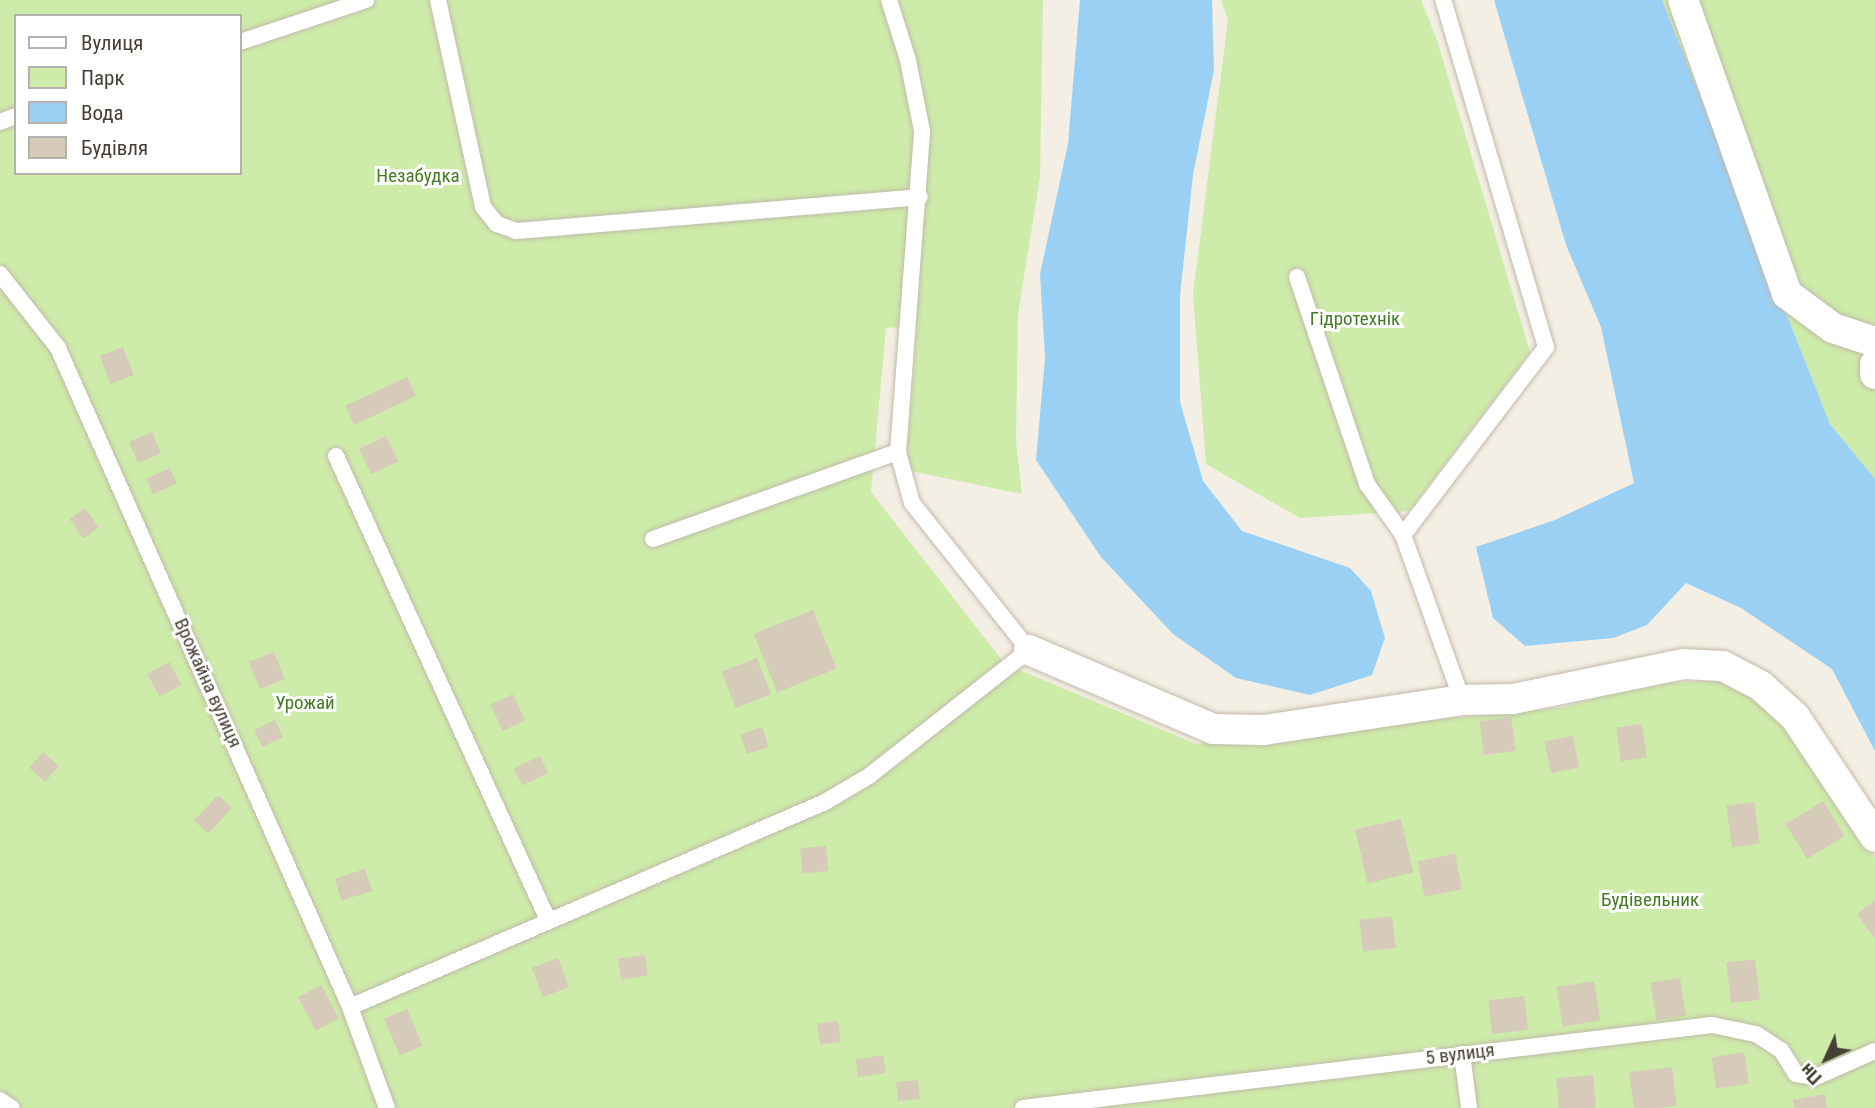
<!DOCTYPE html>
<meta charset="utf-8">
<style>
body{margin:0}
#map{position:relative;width:1875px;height:1108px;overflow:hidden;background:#f3efe4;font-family:"Roboto Condensed",sans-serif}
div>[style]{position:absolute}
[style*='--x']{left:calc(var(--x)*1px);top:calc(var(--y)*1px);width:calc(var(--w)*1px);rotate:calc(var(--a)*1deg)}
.green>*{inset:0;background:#cdeba9}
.water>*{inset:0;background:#9bd0f5}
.building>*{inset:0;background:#d6cbb9;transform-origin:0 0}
.roads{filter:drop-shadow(0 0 2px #c2baa9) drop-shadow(0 0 2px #c2baa9)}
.lane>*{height:16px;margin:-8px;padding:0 8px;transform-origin:8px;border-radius:8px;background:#fff}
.street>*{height:30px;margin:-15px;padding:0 15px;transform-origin:15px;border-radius:15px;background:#fff}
span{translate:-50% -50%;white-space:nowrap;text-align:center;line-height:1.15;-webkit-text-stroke:6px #fff;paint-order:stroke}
.park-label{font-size:19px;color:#447c23}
.street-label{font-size:19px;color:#463f34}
.legend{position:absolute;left:14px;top:14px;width:228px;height:161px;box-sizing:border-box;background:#fff;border:2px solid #b5b2ae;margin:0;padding:9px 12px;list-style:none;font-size:21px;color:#463f34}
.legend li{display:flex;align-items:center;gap:14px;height:35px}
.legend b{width:35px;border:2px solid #b5b2ae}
.north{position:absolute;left:1791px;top:1024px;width:70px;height:70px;-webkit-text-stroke:5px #fff;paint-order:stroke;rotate:225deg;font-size:19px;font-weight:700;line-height:28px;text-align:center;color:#463f34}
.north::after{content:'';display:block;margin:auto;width:24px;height:32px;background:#463f34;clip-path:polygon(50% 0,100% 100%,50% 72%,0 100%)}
</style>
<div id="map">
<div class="green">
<i style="clip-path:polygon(evenodd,0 0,1043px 0,1040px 177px,1018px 314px,1016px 441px,1022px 494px,906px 470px,917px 326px,886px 328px,871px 492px,1005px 664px,1196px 744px,1565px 707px,1646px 684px,1733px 680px,1789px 728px,1875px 858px,1875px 1108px,0 1108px,0 0,16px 16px,240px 16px,240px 173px,16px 173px,16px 16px)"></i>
<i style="clip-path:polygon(1221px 0,1421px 0,1437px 40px,1530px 352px,1409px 511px,1300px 518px,1206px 464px,1193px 294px,1228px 20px)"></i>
<i style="clip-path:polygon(1662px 0,1875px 0,1875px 479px,1830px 424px)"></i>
</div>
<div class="water">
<i style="clip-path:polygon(1080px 0,1212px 0,1214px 70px,1193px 175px,1180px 295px,1180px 402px,1203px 481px,1242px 531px,1350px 568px,1371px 591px,1385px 638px,1372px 675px,1310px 695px,1236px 678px,1173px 634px,1101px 557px,1036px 460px,1045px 358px,1040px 274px,1068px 144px)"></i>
<i style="clip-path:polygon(1494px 0,1662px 0,1830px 424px,1875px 479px,1875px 751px,1832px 669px,1741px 608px,1686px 583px,1647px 625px,1613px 638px,1525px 646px,1493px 618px,1476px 547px,1555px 520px,1634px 483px,1601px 327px,1566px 245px)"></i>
</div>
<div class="building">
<i style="left:123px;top:347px;width:30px;height:25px;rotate:69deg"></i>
<i style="left:407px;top:377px;width:21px;height:68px;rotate:65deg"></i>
<i style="left:152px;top:432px;width:23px;height:25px;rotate:67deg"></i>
<i style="left:386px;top:436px;width:28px;height:30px;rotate:64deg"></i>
<i style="left:170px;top:468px;width:17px;height:26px;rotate:66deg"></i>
<i style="left:85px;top:508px;width:24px;height:19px;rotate:54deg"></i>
<i style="left:813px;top:610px;width:63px;height:64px;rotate:68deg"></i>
<i style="left:274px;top:652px;width:29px;height:27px;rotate:68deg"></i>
<i style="left:757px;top:658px;width:39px;height:38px;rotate:69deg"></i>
<i style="left:169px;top:662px;width:26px;height:25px;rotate:61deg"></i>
<i style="left:513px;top:694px;width:29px;height:25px;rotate:65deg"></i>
<i style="left:1511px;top:717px;width:34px;height:32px;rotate:82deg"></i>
<i style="left:275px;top:720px;width:19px;height:23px;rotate:65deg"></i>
<i style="left:1642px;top:724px;width:34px;height:26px;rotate:82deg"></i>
<i style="left:762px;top:727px;width:21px;height:23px;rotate:71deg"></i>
<i style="left:1573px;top:736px;width:32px;height:29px;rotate:79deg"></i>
<i style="left:43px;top:752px;width:21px;height:21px;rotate:41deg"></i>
<i style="left:540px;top:756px;width:19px;height:29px;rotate:65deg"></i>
<i style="left:218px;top:795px;width:19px;height:35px;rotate:43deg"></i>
<i style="left:1823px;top:801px;width:41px;height:44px;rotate:58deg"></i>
<i style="left:1754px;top:802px;width:42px;height:28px;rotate:82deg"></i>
<i style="left:1401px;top:819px;width:55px;height:47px;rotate:77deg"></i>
<i style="left:826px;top:846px;width:25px;height:26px;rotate:85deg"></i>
<i style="left:1455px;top:854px;width:36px;height:38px;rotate:79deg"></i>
<i style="left:365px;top:869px;width:23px;height:32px;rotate:72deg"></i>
<i style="clip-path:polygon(1875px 900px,1875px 939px,1857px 914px)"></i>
<i style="left:1392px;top:916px;width:32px;height:33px;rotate:83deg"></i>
<i style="left:645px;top:955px;width:21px;height:27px;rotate:82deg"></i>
<i style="left:558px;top:958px;width:31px;height:28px;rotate:69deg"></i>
<i style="left:1755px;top:959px;width:41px;height:29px;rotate:83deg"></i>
<i style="left:1680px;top:978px;width:38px;height:30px;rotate:81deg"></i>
<i style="left:1594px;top:981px;width:40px;height:38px;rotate:81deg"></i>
<i style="left:321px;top:985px;width:38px;height:26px;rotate:62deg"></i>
<i style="left:1524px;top:996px;width:34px;height:36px;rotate:83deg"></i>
<i style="left:407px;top:1009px;width:40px;height:25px;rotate:67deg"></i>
<i style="left:838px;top:1021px;width:21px;height:21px;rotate:82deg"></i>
<i style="left:1744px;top:1052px;width:32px;height:33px;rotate:81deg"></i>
<i style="left:883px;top:1055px;width:18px;height:28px;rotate:81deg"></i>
<i style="left:1672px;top:1067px;width:39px;height:43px;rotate:83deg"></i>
<i style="left:1593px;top:1075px;width:33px;height:37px;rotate:85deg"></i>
<i style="left:918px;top:1080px;width:19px;height:22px;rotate:84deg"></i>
<i style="clip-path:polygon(1825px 1094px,1827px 1108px,1794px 1108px,1793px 1100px)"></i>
</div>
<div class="roads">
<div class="lane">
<i style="--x:438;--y:0;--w:212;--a:77.7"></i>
<i style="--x:483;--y:207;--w:22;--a:51"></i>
<i style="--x:497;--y:224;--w:20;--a:20"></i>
<i style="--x:516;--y:231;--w:405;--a:-4.8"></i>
<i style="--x:240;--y:42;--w:133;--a:-18.4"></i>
<i style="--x:0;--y:122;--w:17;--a:-21"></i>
<i style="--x:0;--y:274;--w:94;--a:51.9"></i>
<i style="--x:58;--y:348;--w:721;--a:66.1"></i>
<i style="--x:350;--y:1007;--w:108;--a:69.9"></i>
<i style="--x:1297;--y:277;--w:219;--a:71.3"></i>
<i style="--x:1367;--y:484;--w:62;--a:54.8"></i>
<i style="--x:1403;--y:535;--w:175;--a:70.3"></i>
<i style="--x:336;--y:456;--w:510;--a:65.44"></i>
<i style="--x:1403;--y:535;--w:236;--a:-52.7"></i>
<i style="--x:1546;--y:347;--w:362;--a:-106.5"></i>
<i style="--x:653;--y:539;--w:260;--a:-19.6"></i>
<i style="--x:350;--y:1007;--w:517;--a:-23.34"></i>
<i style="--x:825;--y:802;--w:51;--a:-30.6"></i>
<i style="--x:869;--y:776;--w:204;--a:-38.2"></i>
<i style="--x:1029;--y:650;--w:188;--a:-128.5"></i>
<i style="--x:912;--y:503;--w:53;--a:-105.4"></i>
<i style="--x:898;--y:452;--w:322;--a:-85.7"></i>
<i style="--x:922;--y:131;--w:72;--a:-101.2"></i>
<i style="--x:908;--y:60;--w:63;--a:-107.6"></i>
<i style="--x:1462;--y:1054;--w:54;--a:82.6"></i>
<i style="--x:0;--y:1100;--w:14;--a:34"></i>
<i style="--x:1023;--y:1108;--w:694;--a:-6.87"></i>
<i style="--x:1712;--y:1025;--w:45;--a:11.6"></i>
<i style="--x:1756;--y:1034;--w:30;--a:33"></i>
<i style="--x:1781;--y:1050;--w:28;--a:58"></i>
<i style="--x:1796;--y:1074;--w:20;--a:9"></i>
<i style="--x:1816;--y:1077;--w:64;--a:-23.8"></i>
</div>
<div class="street">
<i style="--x:1683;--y:0;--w:312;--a:70.5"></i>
<i style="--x:1787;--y:294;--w:57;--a:36.5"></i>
<i style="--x:1833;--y:328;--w:44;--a:18.4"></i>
<i style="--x:1875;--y:364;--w:10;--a:90"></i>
<i style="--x:1029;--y:650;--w:200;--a:23.2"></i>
<i style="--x:1213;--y:729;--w:51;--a:1.1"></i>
<i style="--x:1264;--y:730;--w:200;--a:-8.6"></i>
<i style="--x:1462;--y:700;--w:51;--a:-1.1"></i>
<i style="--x:1513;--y:699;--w:174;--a:-11.6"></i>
<i style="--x:1683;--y:664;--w:40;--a:2.9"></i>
<i style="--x:1723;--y:666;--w:43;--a:27.8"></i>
<i style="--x:1761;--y:686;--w:46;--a:42.4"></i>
<i style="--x:1795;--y:717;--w:144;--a:56.3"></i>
</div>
</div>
<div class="park-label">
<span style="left:418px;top:176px">Незабудка</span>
<span style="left:1355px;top:319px">Гідротехнік</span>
<span style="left:305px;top:703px">Урожай</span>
<span style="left:1650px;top:900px">Будівельник</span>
</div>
<div class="street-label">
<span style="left:208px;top:683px;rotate:66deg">Врожайна вулиця</span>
<span style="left:1460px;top:1054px;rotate:-7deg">5 вулиця</span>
</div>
<ul class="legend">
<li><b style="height:9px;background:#fff"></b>Вулиця</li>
<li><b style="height:19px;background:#cdeba9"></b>Парк</li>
<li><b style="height:19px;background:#9bd0f5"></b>Вода</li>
<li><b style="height:19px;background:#d6cbb9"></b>Будівля</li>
</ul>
<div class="north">Пн</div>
</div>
